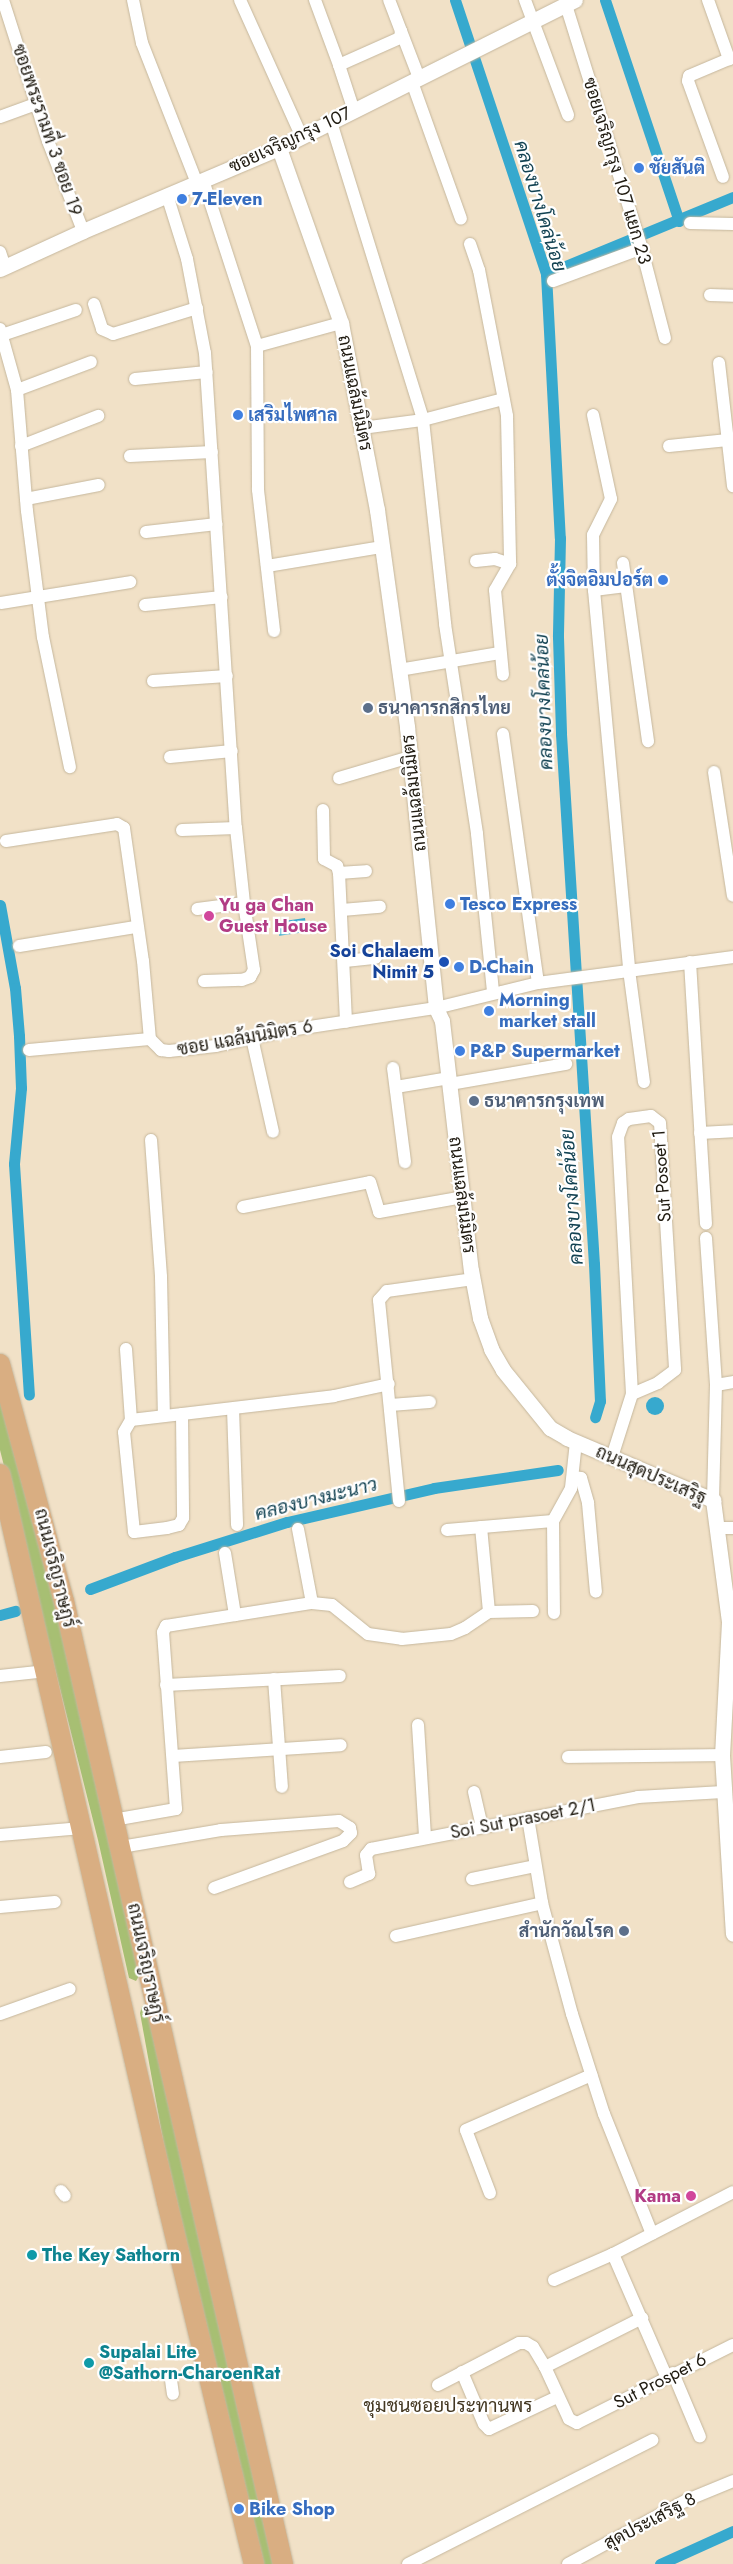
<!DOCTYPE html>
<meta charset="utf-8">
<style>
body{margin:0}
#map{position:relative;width:733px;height:2564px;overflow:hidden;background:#f1e1c7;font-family:Jost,Sarabun,sans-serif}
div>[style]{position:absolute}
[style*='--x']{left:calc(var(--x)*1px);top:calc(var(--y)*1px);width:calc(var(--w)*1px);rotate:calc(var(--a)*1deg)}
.green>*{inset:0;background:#a7bf73}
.water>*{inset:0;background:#37a9ce;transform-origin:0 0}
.round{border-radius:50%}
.canal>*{height:11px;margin:-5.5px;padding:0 5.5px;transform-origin:5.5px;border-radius:5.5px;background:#37a9ce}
.roads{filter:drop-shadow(0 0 1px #c5b79d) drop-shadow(0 0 1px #c5b79d)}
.minor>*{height:12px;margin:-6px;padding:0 6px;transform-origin:6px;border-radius:6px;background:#fff}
.tertiary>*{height:15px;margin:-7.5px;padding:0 7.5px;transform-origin:7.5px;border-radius:7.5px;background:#fff}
.primary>*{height:20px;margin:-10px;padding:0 10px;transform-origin:10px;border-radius:10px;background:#d9ae82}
.dots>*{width:14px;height:14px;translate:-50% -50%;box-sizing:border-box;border:2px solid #fff;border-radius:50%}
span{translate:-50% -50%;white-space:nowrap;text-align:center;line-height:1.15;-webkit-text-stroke:4.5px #fff;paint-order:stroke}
.street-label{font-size:18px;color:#201b11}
.shop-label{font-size:18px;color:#366cbe;font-weight:700}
.left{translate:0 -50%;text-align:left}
.right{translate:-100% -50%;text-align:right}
.service-label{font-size:18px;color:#4e5e75;font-weight:700}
.hotel-label{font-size:18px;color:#b23c85;font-weight:700}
.transit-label{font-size:18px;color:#164399;font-weight:700}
.culture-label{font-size:18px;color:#0d838f;font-weight:700}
.water-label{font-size:19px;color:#124252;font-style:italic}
.neighbourhood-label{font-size:19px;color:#443822}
</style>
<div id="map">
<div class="green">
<i style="clip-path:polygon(0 1394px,63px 1631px,119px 1873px,139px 1976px,136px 1981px,129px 1978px,98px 1840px,0 1450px)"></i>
<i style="clip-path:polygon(150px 2005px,277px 2564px,261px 2564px,246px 2504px,164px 2145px,140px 2013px,142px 2006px)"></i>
</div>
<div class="water">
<i style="left:305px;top:918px;width:14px;height:28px;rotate:82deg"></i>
<i class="round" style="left:646px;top:1397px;width:18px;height:18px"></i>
</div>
<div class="canal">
<i style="--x:455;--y:0;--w:289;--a:71.6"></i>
<i style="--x:546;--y:274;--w:264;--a:87"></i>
<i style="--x:560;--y:538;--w:99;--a:91.2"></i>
<i style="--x:558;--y:637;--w:97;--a:88.2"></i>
<i style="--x:561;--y:734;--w:531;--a:86.44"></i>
<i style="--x:594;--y:1264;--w:137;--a:87.5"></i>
<i style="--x:600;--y:1401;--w:17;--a:107"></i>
<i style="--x:605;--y:0;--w:233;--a:71.5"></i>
<i style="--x:546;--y:274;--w:202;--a:-22.4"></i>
<i style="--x:0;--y:905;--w:84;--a:79.8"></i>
<i style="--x:15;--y:988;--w:48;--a:85.2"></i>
<i style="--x:19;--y:1036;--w:52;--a:87.8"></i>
<i style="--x:21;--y:1088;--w:76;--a:95.3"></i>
<i style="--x:14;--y:1164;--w:231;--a:86.3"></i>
<i style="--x:90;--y:1589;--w:91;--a:-20.6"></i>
<i style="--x:175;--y:1557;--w:117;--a:-17.4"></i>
<i style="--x:287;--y:1522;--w:151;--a:-13"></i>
<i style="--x:434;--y:1488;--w:125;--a:-8.3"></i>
<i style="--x:0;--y:1615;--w:16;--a:-15"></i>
<i style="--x:660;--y:2564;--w:80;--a:-24.3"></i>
</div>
<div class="roads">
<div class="minor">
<i style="--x:3;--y:0;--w:148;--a:72.3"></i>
<i style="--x:48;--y:141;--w:97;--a:68.7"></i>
<i style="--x:133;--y:0;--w:44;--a:78.2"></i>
<i style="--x:142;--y:43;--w:150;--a:68.6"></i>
<i style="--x:240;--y:0;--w:150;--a:65.7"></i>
<i style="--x:315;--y:0;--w:69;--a:69.7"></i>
<i style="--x:525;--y:0;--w:123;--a:69.5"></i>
<i style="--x:708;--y:0;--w:63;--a:70.4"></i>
<i style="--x:729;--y:59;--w:43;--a:157"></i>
<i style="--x:689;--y:76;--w:5;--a:101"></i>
<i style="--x:688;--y:81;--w:102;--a:70"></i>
<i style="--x:566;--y:5;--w:252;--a:72.7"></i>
<i style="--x:641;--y:246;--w:95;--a:75.4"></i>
<i style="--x:401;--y:31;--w:50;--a:69"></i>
<i style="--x:412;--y:82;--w:145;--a:70.3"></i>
<i style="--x:354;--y:111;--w:48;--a:-108.1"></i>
<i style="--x:339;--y:65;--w:67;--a:-23.9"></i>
<i style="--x:400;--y:38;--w:7;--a:-82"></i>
<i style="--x:401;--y:31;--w:33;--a:-111"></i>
<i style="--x:0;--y:117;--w:38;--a:-20"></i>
<i style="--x:331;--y:122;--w:312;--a:72.8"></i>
<i style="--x:423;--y:420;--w:205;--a:83.8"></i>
<i style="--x:445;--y:624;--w:212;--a:81.3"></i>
<i style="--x:477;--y:834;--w:159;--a:84.2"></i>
<i style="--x:203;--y:180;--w:175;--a:72"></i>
<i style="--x:257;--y:346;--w:144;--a:89.6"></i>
<i style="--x:258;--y:490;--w:142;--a:83.5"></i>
<i style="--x:167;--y:195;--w:67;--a:72.6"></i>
<i style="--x:187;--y:259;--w:96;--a:79.2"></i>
<i style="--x:205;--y:353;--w:476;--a:86.3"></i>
<i style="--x:236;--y:828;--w:75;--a:83.9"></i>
<i style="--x:244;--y:903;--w:47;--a:172.7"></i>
<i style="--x:690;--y:223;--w:43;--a:1.3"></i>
<i style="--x:470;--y:244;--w:28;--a:71"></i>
<i style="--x:479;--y:270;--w:149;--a:79.1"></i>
<i style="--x:507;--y:416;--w:148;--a:88.8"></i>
<i style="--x:510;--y:564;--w:30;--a:120"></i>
<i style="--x:495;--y:590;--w:85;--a:84.6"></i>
<i style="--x:0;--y:252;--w:16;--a:72"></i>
<i style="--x:553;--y:281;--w:95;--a:-20.3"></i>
<i style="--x:710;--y:295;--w:23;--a:2"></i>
<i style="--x:94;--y:304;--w:26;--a:72"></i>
<i style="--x:102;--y:329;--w:12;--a:24"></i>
<i style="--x:113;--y:334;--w:88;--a:-17.2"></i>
<i style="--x:0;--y:329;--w:63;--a:74.4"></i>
<i style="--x:17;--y:390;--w:121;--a:85.3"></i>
<i style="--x:27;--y:511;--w:127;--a:82.8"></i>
<i style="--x:43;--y:637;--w:133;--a:78.3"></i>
<i style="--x:2;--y:335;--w:78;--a:-18.7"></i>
<i style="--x:257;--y:346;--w:87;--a:-15.3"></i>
<i style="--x:719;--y:363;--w:124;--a:83.5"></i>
<i style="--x:135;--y:379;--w:72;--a:-5.6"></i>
<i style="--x:17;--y:390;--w:79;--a:-20.7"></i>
<i style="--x:593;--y:415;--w:86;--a:77.9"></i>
<i style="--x:611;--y:499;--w:40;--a:116.6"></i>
<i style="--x:593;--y:535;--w:55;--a:89"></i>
<i style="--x:594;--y:590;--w:382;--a:84.7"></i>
<i style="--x:629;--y:970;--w:113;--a:82.4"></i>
<i style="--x:362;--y:428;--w:62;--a:-7.5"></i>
<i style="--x:423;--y:420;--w:83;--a:-14.7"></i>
<i style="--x:21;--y:446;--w:83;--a:-21.3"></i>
<i style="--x:669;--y:446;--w:59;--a:-5.8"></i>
<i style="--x:130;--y:456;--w:82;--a:-2.8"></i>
<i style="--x:26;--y:499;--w:74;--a:-10.9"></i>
<i style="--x:146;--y:532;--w:71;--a:-6.4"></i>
<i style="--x:476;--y:561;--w:19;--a:-6"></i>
<i style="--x:495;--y:559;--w:16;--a:18"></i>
<i style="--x:623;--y:563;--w:180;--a:82"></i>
<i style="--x:267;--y:566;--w:117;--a:-9.4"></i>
<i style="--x:594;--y:590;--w:32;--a:-7"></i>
<i style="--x:1;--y:603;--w:131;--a:-9.2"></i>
<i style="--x:145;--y:605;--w:77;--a:-5.9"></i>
<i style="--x:399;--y:670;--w:102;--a:-9.6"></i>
<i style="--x:153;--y:681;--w:74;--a:-3.9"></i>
<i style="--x:503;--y:734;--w:251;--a:82"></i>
<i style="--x:170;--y:757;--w:62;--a:-5.5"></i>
<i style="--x:714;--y:772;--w:125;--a:81.3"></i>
<i style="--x:339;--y:778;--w:74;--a:-16.5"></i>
<i style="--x:323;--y:810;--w:49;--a:88.8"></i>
<i style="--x:324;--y:859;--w:15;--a:28"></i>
<i style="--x:337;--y:866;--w:7;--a:74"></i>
<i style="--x:339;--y:873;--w:149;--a:87.3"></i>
<i style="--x:182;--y:830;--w:54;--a:-2.1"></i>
<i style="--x:6;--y:841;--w:112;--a:-8.7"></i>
<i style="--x:117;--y:824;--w:8;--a:30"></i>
<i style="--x:124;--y:828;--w:134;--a:81.9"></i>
<i style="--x:143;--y:961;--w:78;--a:84.9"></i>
<i style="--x:339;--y:873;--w:27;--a:-4"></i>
<i style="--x:342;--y:910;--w:38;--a:-5"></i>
<i style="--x:19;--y:946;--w:118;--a:-9.3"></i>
<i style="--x:345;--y:961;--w:31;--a:-6"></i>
<i style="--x:690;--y:962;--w:262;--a:86.5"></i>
<i style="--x:204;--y:981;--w:38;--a:-2"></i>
<i style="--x:242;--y:980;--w:9;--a:-21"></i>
<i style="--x:250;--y:977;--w:8;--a:-60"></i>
<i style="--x:254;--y:970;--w:68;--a:-98.5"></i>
<i style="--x:252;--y:1038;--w:96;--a:77.4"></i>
<i style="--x:29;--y:1050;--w:121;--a:-5.2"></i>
<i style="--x:150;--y:1039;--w:16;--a:45"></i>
<i style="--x:161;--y:1050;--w:8;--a:7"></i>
<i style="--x:169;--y:1051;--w:47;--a:-6.1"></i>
<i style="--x:216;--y:1046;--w:76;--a:-12.2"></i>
<i style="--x:290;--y:1030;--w:148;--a:-8.6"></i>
<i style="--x:436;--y:1008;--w:105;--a:-13.8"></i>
<i style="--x:538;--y:983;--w:197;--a:-7.6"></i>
<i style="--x:393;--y:1068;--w:95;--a:82.7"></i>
<i style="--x:450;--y:1084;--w:118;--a:-9.8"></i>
<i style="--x:396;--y:1087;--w:54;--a:-9.6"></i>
<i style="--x:700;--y:1133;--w:33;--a:-3"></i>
<i style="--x:151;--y:1140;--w:137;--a:85.8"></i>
<i style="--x:161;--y:1277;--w:138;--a:88.8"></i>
<i style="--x:243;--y:1207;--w:129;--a:-11.1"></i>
<i style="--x:370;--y:1182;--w:31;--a:73"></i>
<i style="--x:379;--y:1212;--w:85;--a:-10.1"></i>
<i style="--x:706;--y:1238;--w:147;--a:86.1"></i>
<i style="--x:716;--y:1385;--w:115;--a:91.5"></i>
<i style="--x:126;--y:1349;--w:71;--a:86"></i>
<i style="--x:716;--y:1385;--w:17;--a:-10"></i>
<i style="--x:390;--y:1405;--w:40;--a:-4.3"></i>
<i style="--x:233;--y:1409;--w:116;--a:88"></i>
<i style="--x:182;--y:1414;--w:104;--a:89.4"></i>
<i style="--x:183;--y:1518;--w:8;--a:120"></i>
<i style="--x:179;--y:1525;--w:12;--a:166"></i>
<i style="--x:167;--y:1528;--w:33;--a:173"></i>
<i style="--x:134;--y:1532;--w:100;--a:-95.7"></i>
<i style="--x:124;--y:1432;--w:14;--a:-60"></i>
<i style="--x:131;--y:1420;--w:204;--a:-6.7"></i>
<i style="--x:334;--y:1396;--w:56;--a:-12.3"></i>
<i style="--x:612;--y:1457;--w:66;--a:-72.4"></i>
<i style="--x:632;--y:1394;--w:257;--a:-93.1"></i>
<i style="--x:618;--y:1137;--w:15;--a:-70"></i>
<i style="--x:623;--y:1123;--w:7;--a:-34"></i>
<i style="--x:629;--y:1119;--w:22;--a:-8"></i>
<i style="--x:651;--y:1116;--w:11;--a:38"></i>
<i style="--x:660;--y:1123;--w:247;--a:86.5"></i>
<i style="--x:675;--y:1370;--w:21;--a:143"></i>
<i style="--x:658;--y:1383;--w:28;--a:157"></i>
<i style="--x:573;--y:1477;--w:8;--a:7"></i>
<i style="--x:581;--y:1478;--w:26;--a:74"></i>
<i style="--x:588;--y:1503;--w:89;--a:84.9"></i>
<i style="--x:399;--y:1501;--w:202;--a:-95.7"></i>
<i style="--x:379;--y:1300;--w:12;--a:-48"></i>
<i style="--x:387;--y:1291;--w:87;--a:-7.9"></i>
<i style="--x:553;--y:1521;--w:38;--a:-61"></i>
<i style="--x:571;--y:1488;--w:46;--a:-83.8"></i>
<i style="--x:481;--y:1527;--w:85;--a:84.6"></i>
<i style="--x:717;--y:1528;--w:16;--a:0"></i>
<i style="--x:298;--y:1529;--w:75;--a:79.3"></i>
<i style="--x:447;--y:1530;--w:106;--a:-4.9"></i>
<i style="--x:553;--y:1521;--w:92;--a:89.4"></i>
<i style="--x:225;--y:1553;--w:63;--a:80.8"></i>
<i style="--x:0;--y:1676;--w:47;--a:-6.1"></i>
<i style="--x:274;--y:1679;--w:108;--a:85.8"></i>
<i style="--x:166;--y:1685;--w:174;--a:-3"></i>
<i style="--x:418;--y:1725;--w:112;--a:86.4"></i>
<i style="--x:173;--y:1756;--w:168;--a:-3.7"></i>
<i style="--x:0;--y:1757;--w:46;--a:-6.2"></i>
<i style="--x:568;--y:1757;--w:154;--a:-0.7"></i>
<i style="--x:474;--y:1792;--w:36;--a:77"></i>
<i style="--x:528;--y:1818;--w:86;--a:80.6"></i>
<i style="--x:542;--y:1903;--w:115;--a:74.9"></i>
<i style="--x:572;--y:2014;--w:105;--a:72.3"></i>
<i style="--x:604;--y:2114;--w:129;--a:68.2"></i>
<i style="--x:113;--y:1820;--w:64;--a:-9.9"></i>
<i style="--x:176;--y:1809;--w:177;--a:-94.2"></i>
<i style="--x:163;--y:1632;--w:7;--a:-63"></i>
<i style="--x:166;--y:1626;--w:148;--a:-9"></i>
<i style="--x:312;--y:1603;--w:20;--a:6"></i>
<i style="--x:332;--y:1605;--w:46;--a:38.9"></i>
<i style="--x:368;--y:1634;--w:34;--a:8"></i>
<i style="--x:402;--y:1639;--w:49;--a:-5.8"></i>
<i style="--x:451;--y:1634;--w:15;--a:-23"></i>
<i style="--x:465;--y:1628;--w:29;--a:-34"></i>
<i style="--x:489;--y:1612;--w:44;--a:-1.3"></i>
<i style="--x:0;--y:1835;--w:82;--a:-4.9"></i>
<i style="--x:121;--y:1847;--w:101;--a:-9.6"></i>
<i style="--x:221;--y:1830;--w:118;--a:-4.4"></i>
<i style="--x:339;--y:1821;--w:13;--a:32"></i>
<i style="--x:350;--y:1828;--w:5;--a:79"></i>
<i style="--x:351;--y:1833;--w:11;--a:135"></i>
<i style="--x:343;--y:1841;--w:137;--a:160"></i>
<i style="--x:472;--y:1879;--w:64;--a:-11.7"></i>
<i style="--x:350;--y:1882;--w:21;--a:-23"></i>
<i style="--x:369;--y:1874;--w:19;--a:-99"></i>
<i style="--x:366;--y:1855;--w:8;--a:-50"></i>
<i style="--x:371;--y:1849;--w:272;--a:-11"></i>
<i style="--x:638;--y:1797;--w:85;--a:-3.4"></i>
<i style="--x:0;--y:1907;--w:55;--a:-5.2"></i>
<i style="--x:396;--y:1936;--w:150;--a:-12.7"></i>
<i style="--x:0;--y:2014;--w:74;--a:-19.7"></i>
<i style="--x:61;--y:2191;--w:6;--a:51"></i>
<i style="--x:490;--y:2193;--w:67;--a:-110.9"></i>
<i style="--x:466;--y:2130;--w:137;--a:-23.7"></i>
<i style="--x:613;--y:2254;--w:133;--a:66.5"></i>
<i style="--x:554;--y:2280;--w:64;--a:-23.8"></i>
<i style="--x:613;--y:2254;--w:135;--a:-27.3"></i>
<i style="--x:545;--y:2367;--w:109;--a:-26.8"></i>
<i style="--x:462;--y:2372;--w:56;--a:67.1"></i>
<i style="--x:484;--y:2424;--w:7;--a:45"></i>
<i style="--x:489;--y:2429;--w:75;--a:-25.2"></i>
<i style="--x:673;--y:2373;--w:69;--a:67.1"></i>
<i style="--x:171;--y:2380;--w:14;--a:82"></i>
<i style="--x:438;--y:2385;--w:91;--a:-27.4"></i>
<i style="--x:519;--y:2343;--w:7;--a:0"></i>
<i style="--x:526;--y:2343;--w:8;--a:30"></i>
<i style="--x:533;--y:2347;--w:23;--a:59"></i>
<i style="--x:545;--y:2367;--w:57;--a:65.2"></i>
<i style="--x:569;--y:2419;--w:9;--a:27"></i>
<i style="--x:577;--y:2423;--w:174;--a:-26.6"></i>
<i style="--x:408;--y:2564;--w:274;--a:-26.9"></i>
<i style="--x:568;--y:2564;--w:135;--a:-28.3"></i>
<i style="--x:687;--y:2500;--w:50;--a:-22.4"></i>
</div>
<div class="tertiary">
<i style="--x:279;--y:148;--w:186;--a:70.5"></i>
<i style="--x:341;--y:323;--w:190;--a:79.1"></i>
<i style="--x:377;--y:510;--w:219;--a:82.1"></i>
<i style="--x:407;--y:727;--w:282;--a:84.1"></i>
<i style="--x:436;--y:1008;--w:14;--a:65"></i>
<i style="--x:442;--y:1021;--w:251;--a:83.4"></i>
<i style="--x:471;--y:1270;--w:49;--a:79.4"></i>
<i style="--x:480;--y:1318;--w:33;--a:70"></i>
<i style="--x:491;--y:1349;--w:24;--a:60"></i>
<i style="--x:503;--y:1370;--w:75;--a:51"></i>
<i style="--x:550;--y:1428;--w:20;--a:30"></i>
<i style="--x:567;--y:1438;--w:159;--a:23"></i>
<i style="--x:713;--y:1500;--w:123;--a:82.5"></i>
<i style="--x:729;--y:1622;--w:133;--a:93"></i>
<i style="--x:722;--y:1755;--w:179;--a:86.5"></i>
<i style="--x:0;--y:269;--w:91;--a:-24.6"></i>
<i style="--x:83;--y:231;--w:213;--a:-23"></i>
<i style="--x:279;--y:148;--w:331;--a:-26.6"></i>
</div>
<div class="primary">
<i style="--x:0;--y:1364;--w:245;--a:74.9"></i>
<i style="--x:64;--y:1601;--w:988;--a:77.19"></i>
<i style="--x:0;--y:1474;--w:747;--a:77.08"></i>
<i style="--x:167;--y:2202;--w:372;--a:76.5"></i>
</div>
</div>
<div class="dots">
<i style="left:639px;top:168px;background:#3f7fe0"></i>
<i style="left:182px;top:199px;background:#3f7fe0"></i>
<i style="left:238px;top:415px;background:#3f7fe0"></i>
<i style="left:663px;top:580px;background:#3f7fe0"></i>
<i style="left:368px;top:708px;background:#5c6f8a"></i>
<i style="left:450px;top:904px;background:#3f7fe0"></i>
<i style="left:209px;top:916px;background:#d1479c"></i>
<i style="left:444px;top:962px;background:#1a4fb4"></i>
<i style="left:459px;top:967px;background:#3f7fe0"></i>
<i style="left:489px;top:1011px;background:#3f7fe0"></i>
<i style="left:460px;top:1051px;background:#3f7fe0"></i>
<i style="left:474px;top:1101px;background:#5c6f8a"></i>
<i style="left:624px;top:1931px;background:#5c6f8a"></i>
<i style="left:691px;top:2196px;background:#d1479c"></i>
<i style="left:32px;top:2255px;background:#0f9aa8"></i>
<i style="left:89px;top:2363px;background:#0f9aa8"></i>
<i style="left:239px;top:2509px;background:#3f7fe0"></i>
</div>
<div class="street-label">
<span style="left:47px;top:130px;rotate:71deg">ซอยพระรามที่ 3 ซอย 19</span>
<span style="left:290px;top:140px;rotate:-25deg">ซอยเจริญกรุง 107</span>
<span style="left:617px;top:171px;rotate:73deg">ซอยเจริญกรุง 107 แยก 23</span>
<span style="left:355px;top:393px;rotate:79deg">ถนนแฉล้มนิมิตร</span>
<span style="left:414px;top:793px;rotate:-96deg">ถนนแฉล้มนิมิตร</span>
<span style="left:245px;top:1038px;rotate:-10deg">ซอย แฉล้มนิมิตร 6</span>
<span style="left:662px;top:1176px;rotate:-94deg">Sut Posoet 1</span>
<span style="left:462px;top:1195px;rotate:83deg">ถนนแฉล้มนิมิตร</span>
<span style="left:651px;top:1475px;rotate:24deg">ถนนสุดประเสริฐ</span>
<span style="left:55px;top:1568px;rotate:76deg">ถนนเจริญราษฎร์</span>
<span style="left:523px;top:1819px;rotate:-11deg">Soi Sut prasoet 2/1</span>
<span style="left:146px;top:1963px;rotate:78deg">ถนนเจริญราษฎร์</span>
<span style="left:660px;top:2381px;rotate:-27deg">Sut Prospet 6</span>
<span style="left:650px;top:2521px;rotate:-28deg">สุดประเสริฐ 8</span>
</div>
<div class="shop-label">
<span class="left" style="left:649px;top:168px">ชัยสันติ</span>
<span class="left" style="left:192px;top:199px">7-Eleven</span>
<span class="left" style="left:248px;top:415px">เสริมไพศาล</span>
<span class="right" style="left:653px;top:580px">ตั้งจิตอิมปอร์ต</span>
<span class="left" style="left:460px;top:904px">Tesco Express</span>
<span class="left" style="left:469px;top:967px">D-Chain</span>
<span class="left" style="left:499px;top:1011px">Morning<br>market stall</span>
<span class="left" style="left:470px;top:1051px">P&amp;P Supermarket</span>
<span class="left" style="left:249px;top:2509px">Bike Shop</span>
</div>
<div class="service-label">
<span class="left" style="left:378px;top:708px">ธนาคารกสิกรไทย</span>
<span class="left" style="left:484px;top:1101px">ธนาคารกรุงเทพ</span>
<span class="right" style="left:614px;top:1931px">สำนักวัณโรค</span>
</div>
<div class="hotel-label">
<span class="left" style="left:219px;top:916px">Yu ga Chan<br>Guest House</span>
<span class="right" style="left:681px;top:2196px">Kama</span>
</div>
<div class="transit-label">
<span class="right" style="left:434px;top:962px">Soi Chalaem<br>Nimit 5</span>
</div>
<div class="culture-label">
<span class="left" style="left:42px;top:2255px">The Key Sathorn</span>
<span class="left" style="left:99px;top:2363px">Supalai Lite<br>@Sathorn-CharoenRat</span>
</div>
<div class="water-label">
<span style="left:540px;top:206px;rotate:73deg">คลองบางโคล่น้อย</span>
<span style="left:544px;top:702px;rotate:-92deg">คลองบางโคล่น้อย</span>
<span style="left:572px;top:1197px;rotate:-94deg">คลองบางโคล่น้อย</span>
<span style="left:316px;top:1499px;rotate:-14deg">คลองบางมะนาว</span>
</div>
<div class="neighbourhood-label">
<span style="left:448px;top:2406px">ชุมชนซอยประทานพร</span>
</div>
</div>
